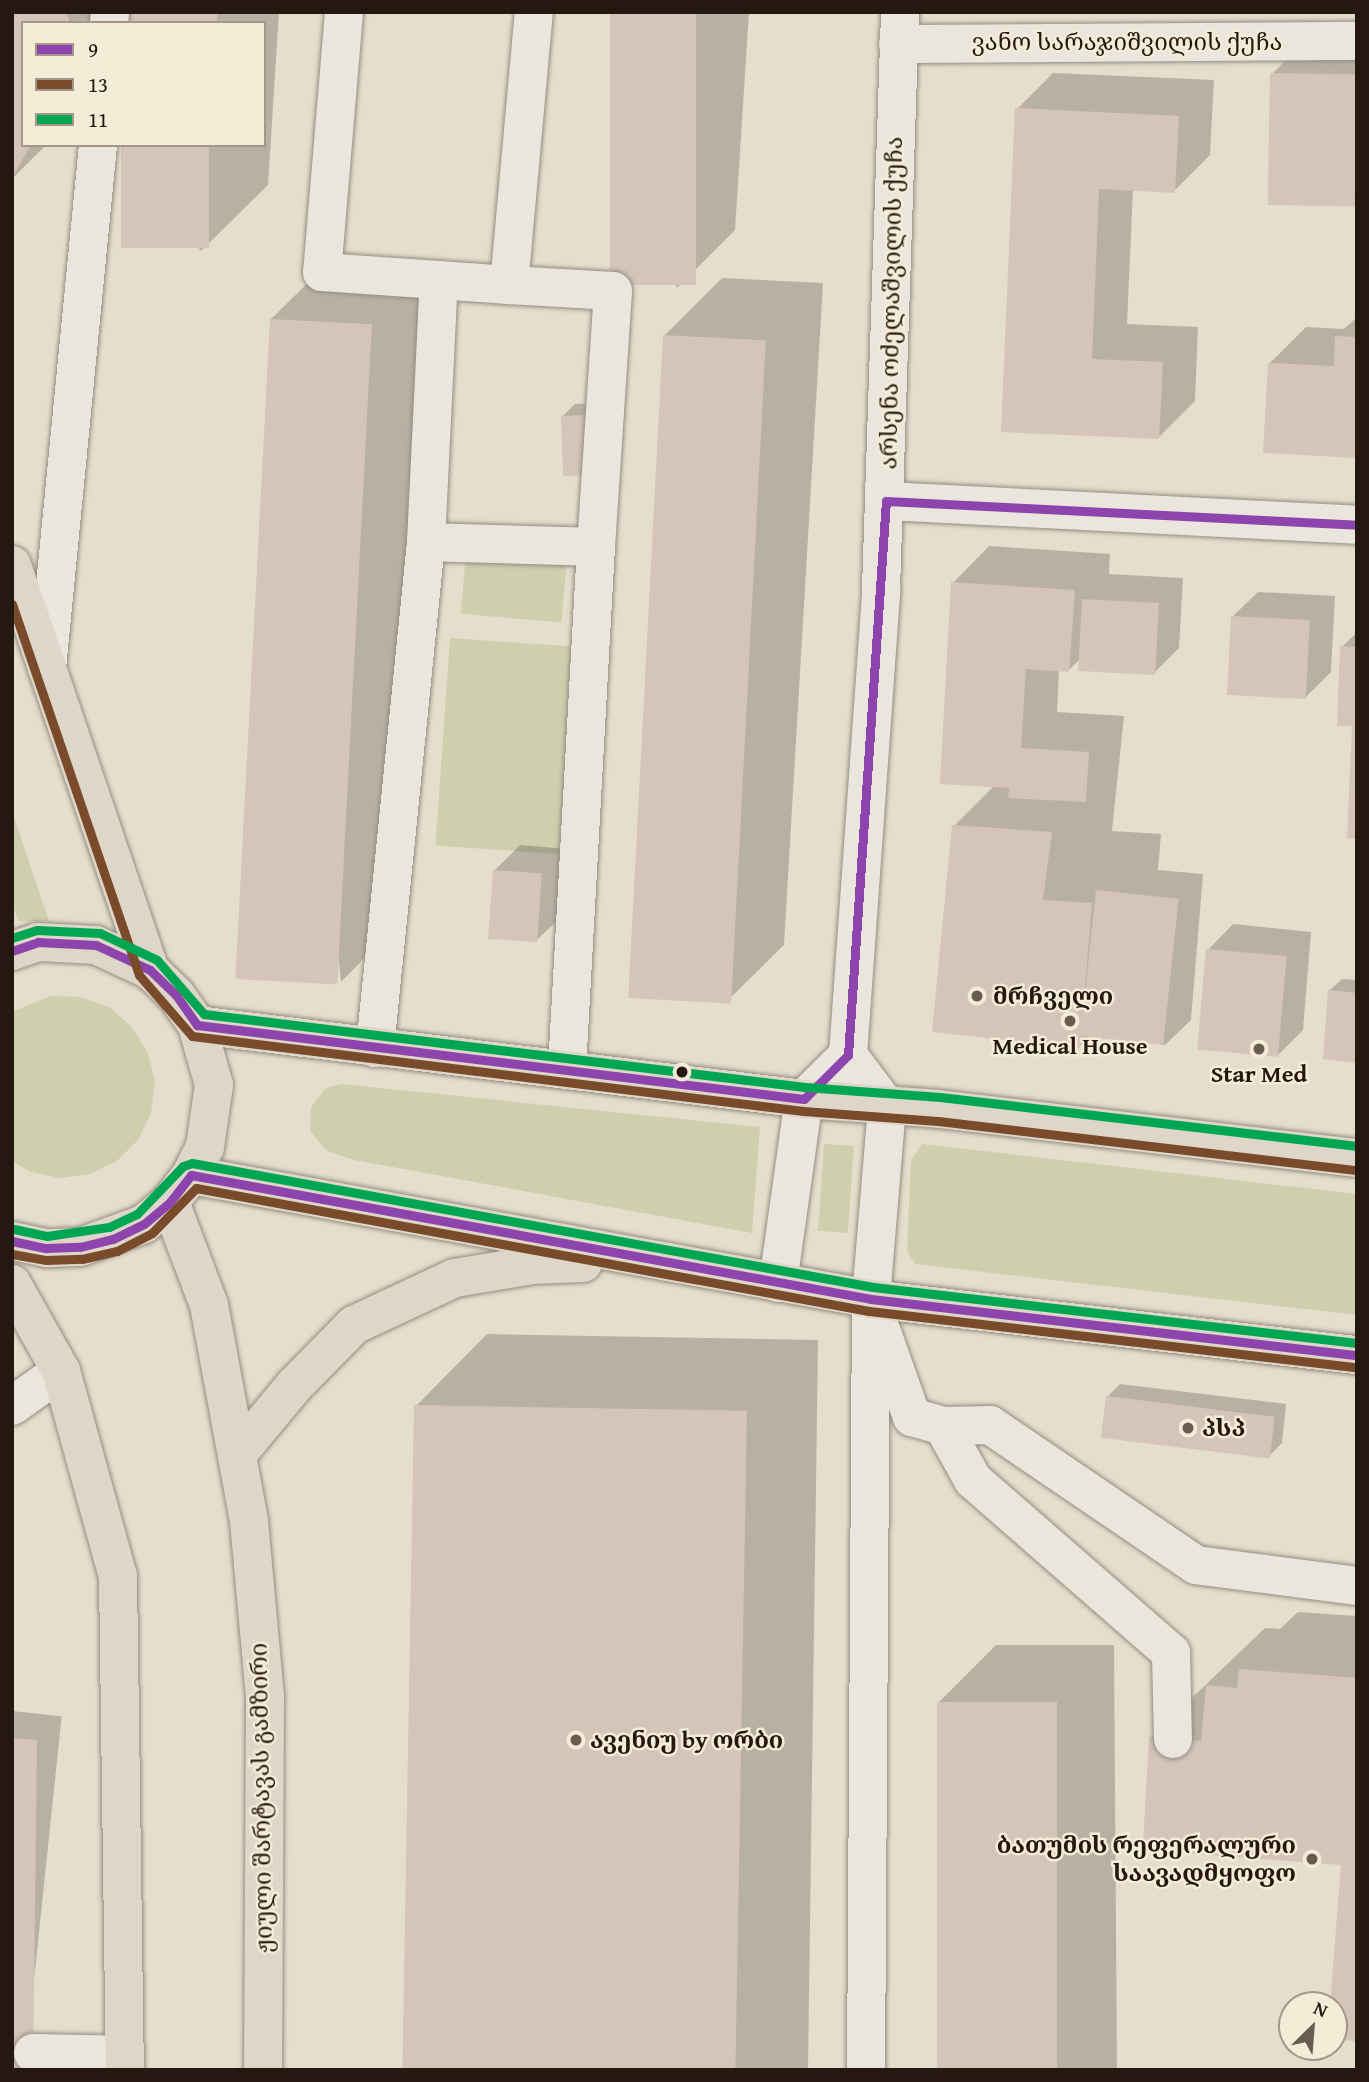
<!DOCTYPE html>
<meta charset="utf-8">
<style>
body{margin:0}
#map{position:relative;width:1369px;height:2082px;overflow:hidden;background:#e6decc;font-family:"Gentium Book Plus","Noto Serif Georgian",serif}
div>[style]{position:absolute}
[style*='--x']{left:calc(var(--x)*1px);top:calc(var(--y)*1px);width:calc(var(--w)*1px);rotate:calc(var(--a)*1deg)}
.green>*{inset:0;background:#cecfad;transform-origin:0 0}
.shadow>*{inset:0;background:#0003;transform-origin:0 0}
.building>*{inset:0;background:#d4c4b9;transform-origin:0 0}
.roads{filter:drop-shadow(0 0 2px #938d82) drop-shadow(0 0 2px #938d82)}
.minor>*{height:38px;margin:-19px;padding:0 19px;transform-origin:19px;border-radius:19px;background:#eae6de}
.major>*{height:38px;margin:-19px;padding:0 19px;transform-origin:19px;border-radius:19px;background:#ded6c9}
.bus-1>*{height:9px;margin:-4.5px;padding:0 4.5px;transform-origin:4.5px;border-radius:4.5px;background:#8e44ad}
.bus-2>*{height:9px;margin:-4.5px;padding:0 4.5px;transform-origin:4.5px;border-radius:4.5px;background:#7a4b2a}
.bus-3>*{height:9px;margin:-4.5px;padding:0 4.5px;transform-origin:4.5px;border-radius:4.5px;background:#00a651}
.dots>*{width:19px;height:19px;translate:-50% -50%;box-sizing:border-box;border:4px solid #f5ecd7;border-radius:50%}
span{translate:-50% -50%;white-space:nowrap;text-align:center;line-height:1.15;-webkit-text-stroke:5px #f5ecd7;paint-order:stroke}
.street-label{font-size:24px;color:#251811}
.poi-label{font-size:24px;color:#251811;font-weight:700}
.left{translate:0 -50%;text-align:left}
.right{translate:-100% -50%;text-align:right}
.frame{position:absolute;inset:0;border:14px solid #251811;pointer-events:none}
.legend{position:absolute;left:21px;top:21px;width:245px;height:126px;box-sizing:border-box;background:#f5ecd7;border:2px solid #a29788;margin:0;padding:9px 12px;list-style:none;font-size:21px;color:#251811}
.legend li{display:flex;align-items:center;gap:14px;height:35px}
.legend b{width:35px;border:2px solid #a29788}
.north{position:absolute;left:1278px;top:1991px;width:70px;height:70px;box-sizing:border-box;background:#f5ecd7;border:2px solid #a29788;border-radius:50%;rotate:25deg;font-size:19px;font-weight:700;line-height:28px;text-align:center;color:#251811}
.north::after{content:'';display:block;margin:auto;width:24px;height:32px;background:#695d52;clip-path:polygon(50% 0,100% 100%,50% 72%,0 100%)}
</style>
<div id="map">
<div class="green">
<i style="left:466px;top:554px;width:101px;height:60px;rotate:5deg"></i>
<i style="left:450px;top:638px;width:130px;height:208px;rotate:4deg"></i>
<i style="clip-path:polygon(12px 811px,49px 921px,18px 921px,12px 903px)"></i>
<i style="clip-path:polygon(50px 996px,80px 997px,109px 1007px,132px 1027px,148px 1053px,155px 1082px,151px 1113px,138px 1140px,117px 1161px,90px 1174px,60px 1178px,31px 1172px,12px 1161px,12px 1012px)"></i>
<i style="clip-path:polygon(341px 1084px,760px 1127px,752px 1233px,354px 1160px,327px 1151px,310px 1131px,311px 1107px,326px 1088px)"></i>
<i style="left:824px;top:1144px;width:30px;height:87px;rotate:4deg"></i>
<i style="clip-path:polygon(922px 1144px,1357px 1194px,1357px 1315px,915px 1264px,907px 1251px,911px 1161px)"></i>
</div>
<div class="shadow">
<i style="clip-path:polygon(12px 12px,115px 12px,104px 23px,23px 23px,23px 145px,46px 145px,12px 179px)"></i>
<i style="clip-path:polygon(131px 12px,279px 12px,268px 185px,201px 251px,122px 145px,264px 145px,264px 23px,130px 23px)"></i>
<i style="clip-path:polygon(611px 12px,749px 12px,735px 230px,677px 288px)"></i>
<i style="clip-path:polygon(1308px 38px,1357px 39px,1357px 207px,1272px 74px)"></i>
<i style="clip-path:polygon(1053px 73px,1214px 80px,1210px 155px,1174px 191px,1133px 189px,1127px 324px,1198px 327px,1195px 401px,1158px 438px,1003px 430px,1017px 109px)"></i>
<i style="clip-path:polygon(329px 262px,429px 266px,398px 924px,341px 982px,271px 319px)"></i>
<i style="clip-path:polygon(722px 278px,823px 283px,784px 945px,726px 1002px,665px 335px)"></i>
<i style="clip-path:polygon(1357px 317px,1357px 456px,1270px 363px,1306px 327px,1344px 329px)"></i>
<i style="clip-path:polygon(600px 403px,602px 461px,563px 416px,575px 404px)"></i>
<i style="clip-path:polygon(989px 546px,1110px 554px,1109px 574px,1183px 578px,1179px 648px,1154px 673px,1081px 658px,1069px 670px,1059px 669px,1057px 712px,1124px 716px,1112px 831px,1161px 834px,1158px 870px,1203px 874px,1191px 1020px,1165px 1045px,1090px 1036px,1079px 1047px,954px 826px,995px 785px,953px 583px)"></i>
<i style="clip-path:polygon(1258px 592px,1335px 596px,1331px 672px,1306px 697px,1232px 617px)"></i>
<i style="clip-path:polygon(1357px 632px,1357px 837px,1354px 724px,1342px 647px)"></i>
<i style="clip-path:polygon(520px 845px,567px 849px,562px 916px,536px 941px,495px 870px)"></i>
<i style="clip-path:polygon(1233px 924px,1311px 932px,1303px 1030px,1278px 1055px,1208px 950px)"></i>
<i style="clip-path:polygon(1342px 979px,1357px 980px,1357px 1061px,1329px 991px)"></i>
<i style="clip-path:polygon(487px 1334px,818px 1340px,808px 2070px,407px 2070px,416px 1406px)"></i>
<i style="clip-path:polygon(1120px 1384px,1286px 1404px,1282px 1443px,1269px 1456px,1107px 1397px)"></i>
<i style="clip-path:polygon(1298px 1612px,1357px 1616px,1357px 2040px,1334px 2038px,1332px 2005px,1343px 1863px,1151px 1737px,1265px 1628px,1280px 1629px)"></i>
<i style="clip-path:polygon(996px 1645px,1114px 1645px,1117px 2070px,942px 2070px,938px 1703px)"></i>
<i style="left:12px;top:1711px;width:50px;height:359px;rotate:6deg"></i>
</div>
<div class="building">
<i style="clip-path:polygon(12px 12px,66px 12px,70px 23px,23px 23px,23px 145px,31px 145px,12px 178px)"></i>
<i style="left:129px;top:12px;width:88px;height:11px"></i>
<i style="left:610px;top:12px;width:86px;height:273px"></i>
<i style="left:1270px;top:73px;width:87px;height:132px;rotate:1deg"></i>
<i style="clip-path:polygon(1015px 108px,1179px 116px,1175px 193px,1099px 189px,1092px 359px,1163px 362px,1159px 439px,1001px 432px)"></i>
<i style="left:121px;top:145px;width:88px;height:103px"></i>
<i style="left:270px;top:319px;width:102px;height:661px;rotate:3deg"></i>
<i style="left:663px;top:335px;width:103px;height:664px;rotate:3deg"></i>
<i style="clip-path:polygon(1335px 336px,1357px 337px,1357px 458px,1263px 453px,1268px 363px,1334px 366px)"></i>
<i style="left:588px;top:415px;width:60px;height:27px;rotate:88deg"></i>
<i style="clip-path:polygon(951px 582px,1075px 590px,1069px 672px,1026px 669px,1021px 748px,1089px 752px,1086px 802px,1008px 798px,1009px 788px,940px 784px)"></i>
<i style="left:1082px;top:599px;width:77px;height:72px;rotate:3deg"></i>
<i style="left:1231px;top:616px;width:79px;height:79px;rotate:3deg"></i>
<i style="clip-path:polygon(1340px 646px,1357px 647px,1357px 839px,1347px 838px,1352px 726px,1337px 726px)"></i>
<i style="clip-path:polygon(952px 825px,1052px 832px,1043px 900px,1092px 903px,1080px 1048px,932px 1032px)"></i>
<i style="left:493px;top:870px;width:49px;height:69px;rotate:4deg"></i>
<i style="left:1096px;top:890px;width:83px;height:147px;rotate:6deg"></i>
<i style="left:1206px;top:949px;width:81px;height:101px;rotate:5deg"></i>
<i style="clip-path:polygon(1328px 990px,1357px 993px,1357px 1063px,1323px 1059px)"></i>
<i style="left:1106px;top:1396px;width:170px;height:42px;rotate:7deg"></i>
<i style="left:414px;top:1405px;width:333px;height:665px;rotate:1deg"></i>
<i style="clip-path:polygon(1239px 1669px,1357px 1678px,1357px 2041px,1334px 2040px,1334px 2005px,1330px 2005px,1341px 1865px,1193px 1854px,1193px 1849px,1143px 1844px,1149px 1737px,1201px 1741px,1206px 1685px,1237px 1688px)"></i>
<i style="left:937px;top:1702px;width:120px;height:368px"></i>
<i style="clip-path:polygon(12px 1738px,37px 1740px,33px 2070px,12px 2070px)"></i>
</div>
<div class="roads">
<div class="minor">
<i style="--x:344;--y:12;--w:261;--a:94.8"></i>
<i style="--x:322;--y:272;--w:117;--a:3.9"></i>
<i style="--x:439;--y:280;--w:70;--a:4.1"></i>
<i style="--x:509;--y:285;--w:104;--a:3.3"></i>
<i style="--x:613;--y:291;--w:257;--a:93.8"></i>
<i style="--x:596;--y:547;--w:170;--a:-178.3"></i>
<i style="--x:426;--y:542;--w:262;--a:-87.2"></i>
<i style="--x:109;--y:23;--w:11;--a:-85"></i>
<i style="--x:898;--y:44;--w:459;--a:-0.4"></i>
<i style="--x:509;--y:285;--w:274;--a:-84.8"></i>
<i style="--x:886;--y:501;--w:472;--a:2.9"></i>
<i style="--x:47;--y:668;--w:525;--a:-84.43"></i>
<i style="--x:375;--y:1048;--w:509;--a:-84.24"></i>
<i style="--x:848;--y:1055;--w:65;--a:53.1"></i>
<i style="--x:887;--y:1107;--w:193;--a:94.8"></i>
<i style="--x:871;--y:1299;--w:771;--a:90.37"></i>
<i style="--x:567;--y:1069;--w:523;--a:-86.82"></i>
<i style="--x:778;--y:1283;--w:186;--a:-82"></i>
<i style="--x:804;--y:1099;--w:62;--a:-45"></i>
<i style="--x:848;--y:1055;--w:467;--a:-85.9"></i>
<i style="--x:881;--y:589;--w:577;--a:-88.11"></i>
<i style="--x:879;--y:1324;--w:99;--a:70.5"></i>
<i style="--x:912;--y:1417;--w:32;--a:16"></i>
<i style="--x:943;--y:1426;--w:47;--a:-1.2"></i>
<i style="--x:990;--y:1425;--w:249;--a:34.2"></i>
<i style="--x:1196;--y:1565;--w:162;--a:7.4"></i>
<i style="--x:12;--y:1406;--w:60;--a:-35.5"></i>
<i style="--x:943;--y:1426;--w:62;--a:60.9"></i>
<i style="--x:973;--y:1480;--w:263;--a:41.1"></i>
<i style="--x:1171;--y:1653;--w:86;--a:88.7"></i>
<i style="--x:33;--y:2053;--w:92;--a:1.2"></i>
</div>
<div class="major">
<i style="--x:12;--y:565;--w:428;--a:71.2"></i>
<i style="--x:12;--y:951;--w:28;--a:-19"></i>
<i style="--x:38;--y:942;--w:58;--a:3"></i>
<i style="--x:96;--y:945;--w:60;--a:24.8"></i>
<i style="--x:150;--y:970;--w:36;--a:44"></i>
<i style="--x:176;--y:995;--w:37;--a:55"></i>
<i style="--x:197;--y:1025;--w:62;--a:74.2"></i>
<i style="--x:214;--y:1085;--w:63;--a:98.3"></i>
<i style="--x:205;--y:1147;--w:31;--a:117"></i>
<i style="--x:191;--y:1175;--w:34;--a:128"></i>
<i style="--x:170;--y:1202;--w:34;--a:140"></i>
<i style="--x:144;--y:1224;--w:68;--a:160.2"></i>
<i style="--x:80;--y:1247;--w:34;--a:178"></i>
<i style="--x:46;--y:1248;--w:35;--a:-168"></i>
<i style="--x:197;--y:1025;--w:611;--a:6.95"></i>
<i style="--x:804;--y:1099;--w:135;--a:4.2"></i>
<i style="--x:939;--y:1109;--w:421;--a:6.7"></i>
<i style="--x:191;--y:1175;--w:691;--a:10.33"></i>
<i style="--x:871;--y:1299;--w:489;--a:6.6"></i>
<i style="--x:170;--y:1202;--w:110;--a:69.3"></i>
<i style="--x:209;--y:1305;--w:220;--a:79.5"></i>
<i style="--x:249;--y:1521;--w:176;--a:84.8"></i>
<i style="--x:265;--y:1696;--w:374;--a:90.3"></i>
<i style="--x:12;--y:1284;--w:100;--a:60.6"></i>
<i style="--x:61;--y:1371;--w:213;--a:74.5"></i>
<i style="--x:118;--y:1576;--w:494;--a:89.2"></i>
<i style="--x:240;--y:1451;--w:85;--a:-50.3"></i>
<i style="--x:294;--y:1386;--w:86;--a:-45.5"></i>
<i style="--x:354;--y:1325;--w:111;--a:-25"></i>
<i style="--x:455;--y:1278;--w:79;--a:-9.5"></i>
<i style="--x:533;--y:1265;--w:50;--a:-2.3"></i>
</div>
</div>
<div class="bus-1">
<i style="--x:12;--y:951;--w:28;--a:-19"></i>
<i style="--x:38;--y:942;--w:58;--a:3"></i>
<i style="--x:96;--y:945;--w:60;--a:24.8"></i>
<i style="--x:150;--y:970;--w:36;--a:44"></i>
<i style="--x:176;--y:995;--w:37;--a:55"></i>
<i style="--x:197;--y:1025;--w:611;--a:6.95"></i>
<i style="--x:804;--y:1099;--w:62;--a:-45"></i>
<i style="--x:848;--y:1055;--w:555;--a:-86.08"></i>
<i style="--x:886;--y:501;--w:472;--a:2.9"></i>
<i style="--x:12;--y:1241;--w:35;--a:12"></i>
<i style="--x:46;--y:1248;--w:34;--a:-2"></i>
<i style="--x:80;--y:1247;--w:34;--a:-14"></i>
<i style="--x:113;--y:1239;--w:34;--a:-26"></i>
<i style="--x:144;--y:1224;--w:34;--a:-40"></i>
<i style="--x:170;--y:1202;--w:34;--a:-52"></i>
<i style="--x:191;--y:1175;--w:691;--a:10.33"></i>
<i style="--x:871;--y:1299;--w:489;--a:6.6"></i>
</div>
<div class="bus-2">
<i style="--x:12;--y:604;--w:392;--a:71.1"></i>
<i style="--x:139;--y:975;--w:81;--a:49"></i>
<i style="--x:192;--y:1036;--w:616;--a:7"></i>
<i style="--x:803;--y:1111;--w:135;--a:4.2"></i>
<i style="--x:938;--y:1121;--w:421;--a:6.7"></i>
<i style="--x:12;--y:1254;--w:35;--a:10"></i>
<i style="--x:46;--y:1260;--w:36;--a:-2"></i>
<i style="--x:82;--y:1259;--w:36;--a:-13"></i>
<i style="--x:117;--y:1251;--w:39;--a:-27"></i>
<i style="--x:152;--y:1233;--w:63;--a:-45.6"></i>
<i style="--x:196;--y:1188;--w:684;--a:10.36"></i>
<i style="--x:869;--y:1311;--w:490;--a:6.6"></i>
</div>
<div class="bus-3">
<i style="--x:12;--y:938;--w:26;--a:-18"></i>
<i style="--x:37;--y:930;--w:63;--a:2.7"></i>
<i style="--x:100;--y:933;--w:63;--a:25.3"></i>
<i style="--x:157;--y:960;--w:72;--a:49"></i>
<i style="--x:204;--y:1014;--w:605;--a:6.93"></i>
<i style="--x:805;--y:1087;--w:135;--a:4.2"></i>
<i style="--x:940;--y:1097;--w:420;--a:6.7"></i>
<i style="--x:14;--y:1229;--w:34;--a:12"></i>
<i style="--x:47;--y:1236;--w:63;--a:-8.3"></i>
<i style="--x:109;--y:1227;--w:31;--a:-25"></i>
<i style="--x:137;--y:1214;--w:66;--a:-46.2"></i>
<i style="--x:183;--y:1166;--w:9;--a:-18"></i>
<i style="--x:192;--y:1163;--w:692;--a:10.32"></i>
<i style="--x:873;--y:1287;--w:487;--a:6.6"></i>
</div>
<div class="dots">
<i style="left:977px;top:996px;background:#695d52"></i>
<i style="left:1070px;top:1021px;background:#695d52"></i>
<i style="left:1259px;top:1049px;background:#695d52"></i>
<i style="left:682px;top:1072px;background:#251811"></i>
<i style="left:1188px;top:1428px;background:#695d52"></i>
<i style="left:576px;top:1740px;background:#695d52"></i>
<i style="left:1312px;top:1859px;background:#695d52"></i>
</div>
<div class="street-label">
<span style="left:1127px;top:42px">ვანო სარაჯიშვილის ქუჩა</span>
<span style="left:891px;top:303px;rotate:-89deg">არსენა ოძელაშვილის ქუჩა</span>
<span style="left:261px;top:1798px;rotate:-91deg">ჟიული შარტავას გამზირი</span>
</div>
<div class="poi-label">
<span class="left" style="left:993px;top:996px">მრჩველი</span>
<span style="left:1070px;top:1046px">Medical House</span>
<span style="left:1259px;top:1074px">Star Med</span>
<span class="left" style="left:1202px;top:1428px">პსპ</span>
<span class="left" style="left:590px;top:1740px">ავენიუ by ორბი</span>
<span class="right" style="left:1296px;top:1859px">ბათუმის რეფერალური<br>საავადმყოფო</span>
</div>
<div class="frame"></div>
<ul class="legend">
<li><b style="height:9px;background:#8e44ad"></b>9</li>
<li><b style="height:9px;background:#7a4b2a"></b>13</li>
<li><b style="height:9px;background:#00a651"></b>11</li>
</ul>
<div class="north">N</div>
</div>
